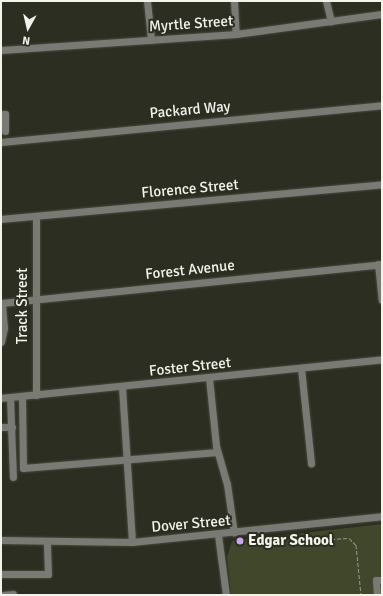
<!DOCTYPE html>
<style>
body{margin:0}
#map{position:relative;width:383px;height:596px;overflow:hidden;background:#2b2e20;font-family:Signika,sans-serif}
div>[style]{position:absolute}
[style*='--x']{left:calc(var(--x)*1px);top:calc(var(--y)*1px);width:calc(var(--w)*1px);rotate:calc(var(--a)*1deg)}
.green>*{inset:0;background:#41472a}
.path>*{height:1px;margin-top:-0.5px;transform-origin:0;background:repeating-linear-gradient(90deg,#96998e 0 4px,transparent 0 6px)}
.roads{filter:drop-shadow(0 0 1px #474a3d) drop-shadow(0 0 1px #474a3d)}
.minor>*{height:7px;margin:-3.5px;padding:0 3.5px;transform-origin:3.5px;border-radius:3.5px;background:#787a73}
.dots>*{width:11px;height:11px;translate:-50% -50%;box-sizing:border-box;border:2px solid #2b2e20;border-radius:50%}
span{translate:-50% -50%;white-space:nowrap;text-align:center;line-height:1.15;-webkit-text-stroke:4px #2b2e20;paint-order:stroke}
.street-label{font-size:15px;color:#f2f4ec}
.poi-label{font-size:15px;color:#f2f4ec;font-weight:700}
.left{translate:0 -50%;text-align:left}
.frame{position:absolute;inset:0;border:2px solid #f2f4ec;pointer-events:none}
.north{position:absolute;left:8px;top:8px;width:40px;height:40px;-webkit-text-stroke:3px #2b2e20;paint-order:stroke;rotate:188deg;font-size:11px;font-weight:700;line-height:16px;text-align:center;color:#f2f4ec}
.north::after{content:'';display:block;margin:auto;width:14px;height:18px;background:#f2f4ec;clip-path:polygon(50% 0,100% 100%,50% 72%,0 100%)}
</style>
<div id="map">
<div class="green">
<i style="clip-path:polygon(382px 524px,382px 595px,231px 595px,227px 557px,232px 541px)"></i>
</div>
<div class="path">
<i style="--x:313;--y:540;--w:36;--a:-3"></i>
<i style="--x:349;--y:538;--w:10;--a:45"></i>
<i style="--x:356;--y:545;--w:50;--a:84.3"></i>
</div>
<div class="roads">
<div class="minor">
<i style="--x:147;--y:1;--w:39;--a:84"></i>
<i style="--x:234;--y:1;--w:33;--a:87"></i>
<i style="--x:326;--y:1;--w:21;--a:76"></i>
<i style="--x:1;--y:50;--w:236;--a:-3.9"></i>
<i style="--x:236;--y:34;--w:147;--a:-7.8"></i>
<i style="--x:1;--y:114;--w:4;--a:0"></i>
<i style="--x:5;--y:114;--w:17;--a:90"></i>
<i style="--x:1;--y:142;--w:383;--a:-5.5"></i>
<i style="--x:36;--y:217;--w:178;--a:90"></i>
<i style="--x:1;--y:219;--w:383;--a:-5.2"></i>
<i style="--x:378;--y:264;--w:36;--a:84"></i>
<i style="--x:1;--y:303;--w:383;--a:-5.8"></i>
<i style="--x:1;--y:342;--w:14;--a:-78"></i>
<i style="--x:4;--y:328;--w:25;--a:-95"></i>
<i style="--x:301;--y:368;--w:96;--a:84"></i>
<i style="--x:209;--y:378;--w:68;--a:84.1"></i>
<i style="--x:216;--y:446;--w:40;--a:74"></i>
<i style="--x:227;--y:484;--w:49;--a:81.9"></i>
<i style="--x:122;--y:387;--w:155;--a:86.3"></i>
<i style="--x:22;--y:396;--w:72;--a:89.2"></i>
<i style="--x:23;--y:468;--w:195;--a:-4.7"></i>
<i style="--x:10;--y:397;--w:80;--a:87.9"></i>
<i style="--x:1;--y:398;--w:383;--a:-5.8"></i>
<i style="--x:1;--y:427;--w:11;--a:0"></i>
<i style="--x:218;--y:535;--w:61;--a:82.4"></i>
<i style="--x:1;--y:540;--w:131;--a:0.9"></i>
<i style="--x:132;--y:542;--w:251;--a:-5.9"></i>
<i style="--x:1;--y:574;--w:47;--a:0"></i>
<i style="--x:48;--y:574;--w:33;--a:-92"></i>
<i style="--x:2;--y:595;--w:11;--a:-5"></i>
<i style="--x:377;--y:595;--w:15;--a:-94"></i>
<i style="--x:376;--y:580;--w:6;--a:0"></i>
</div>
</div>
<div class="dots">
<i style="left:240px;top:541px;background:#c8a6ef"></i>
</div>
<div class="street-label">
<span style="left:191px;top:24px;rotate:-4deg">Myrtle Street</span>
<span style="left:190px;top:110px;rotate:-5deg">Packard Way</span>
<span style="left:190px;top:189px;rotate:-5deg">Florence Street</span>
<span style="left:190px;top:270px;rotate:-6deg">Forest Avenue</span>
<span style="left:23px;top:306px;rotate:-90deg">Track Street</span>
<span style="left:190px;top:367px;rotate:-6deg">Foster Street</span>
<span style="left:191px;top:524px;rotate:-5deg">Dover Street</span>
</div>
<div class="poi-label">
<span class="left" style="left:248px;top:541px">Edgar School</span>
</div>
<div class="frame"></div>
<div class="north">N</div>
</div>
